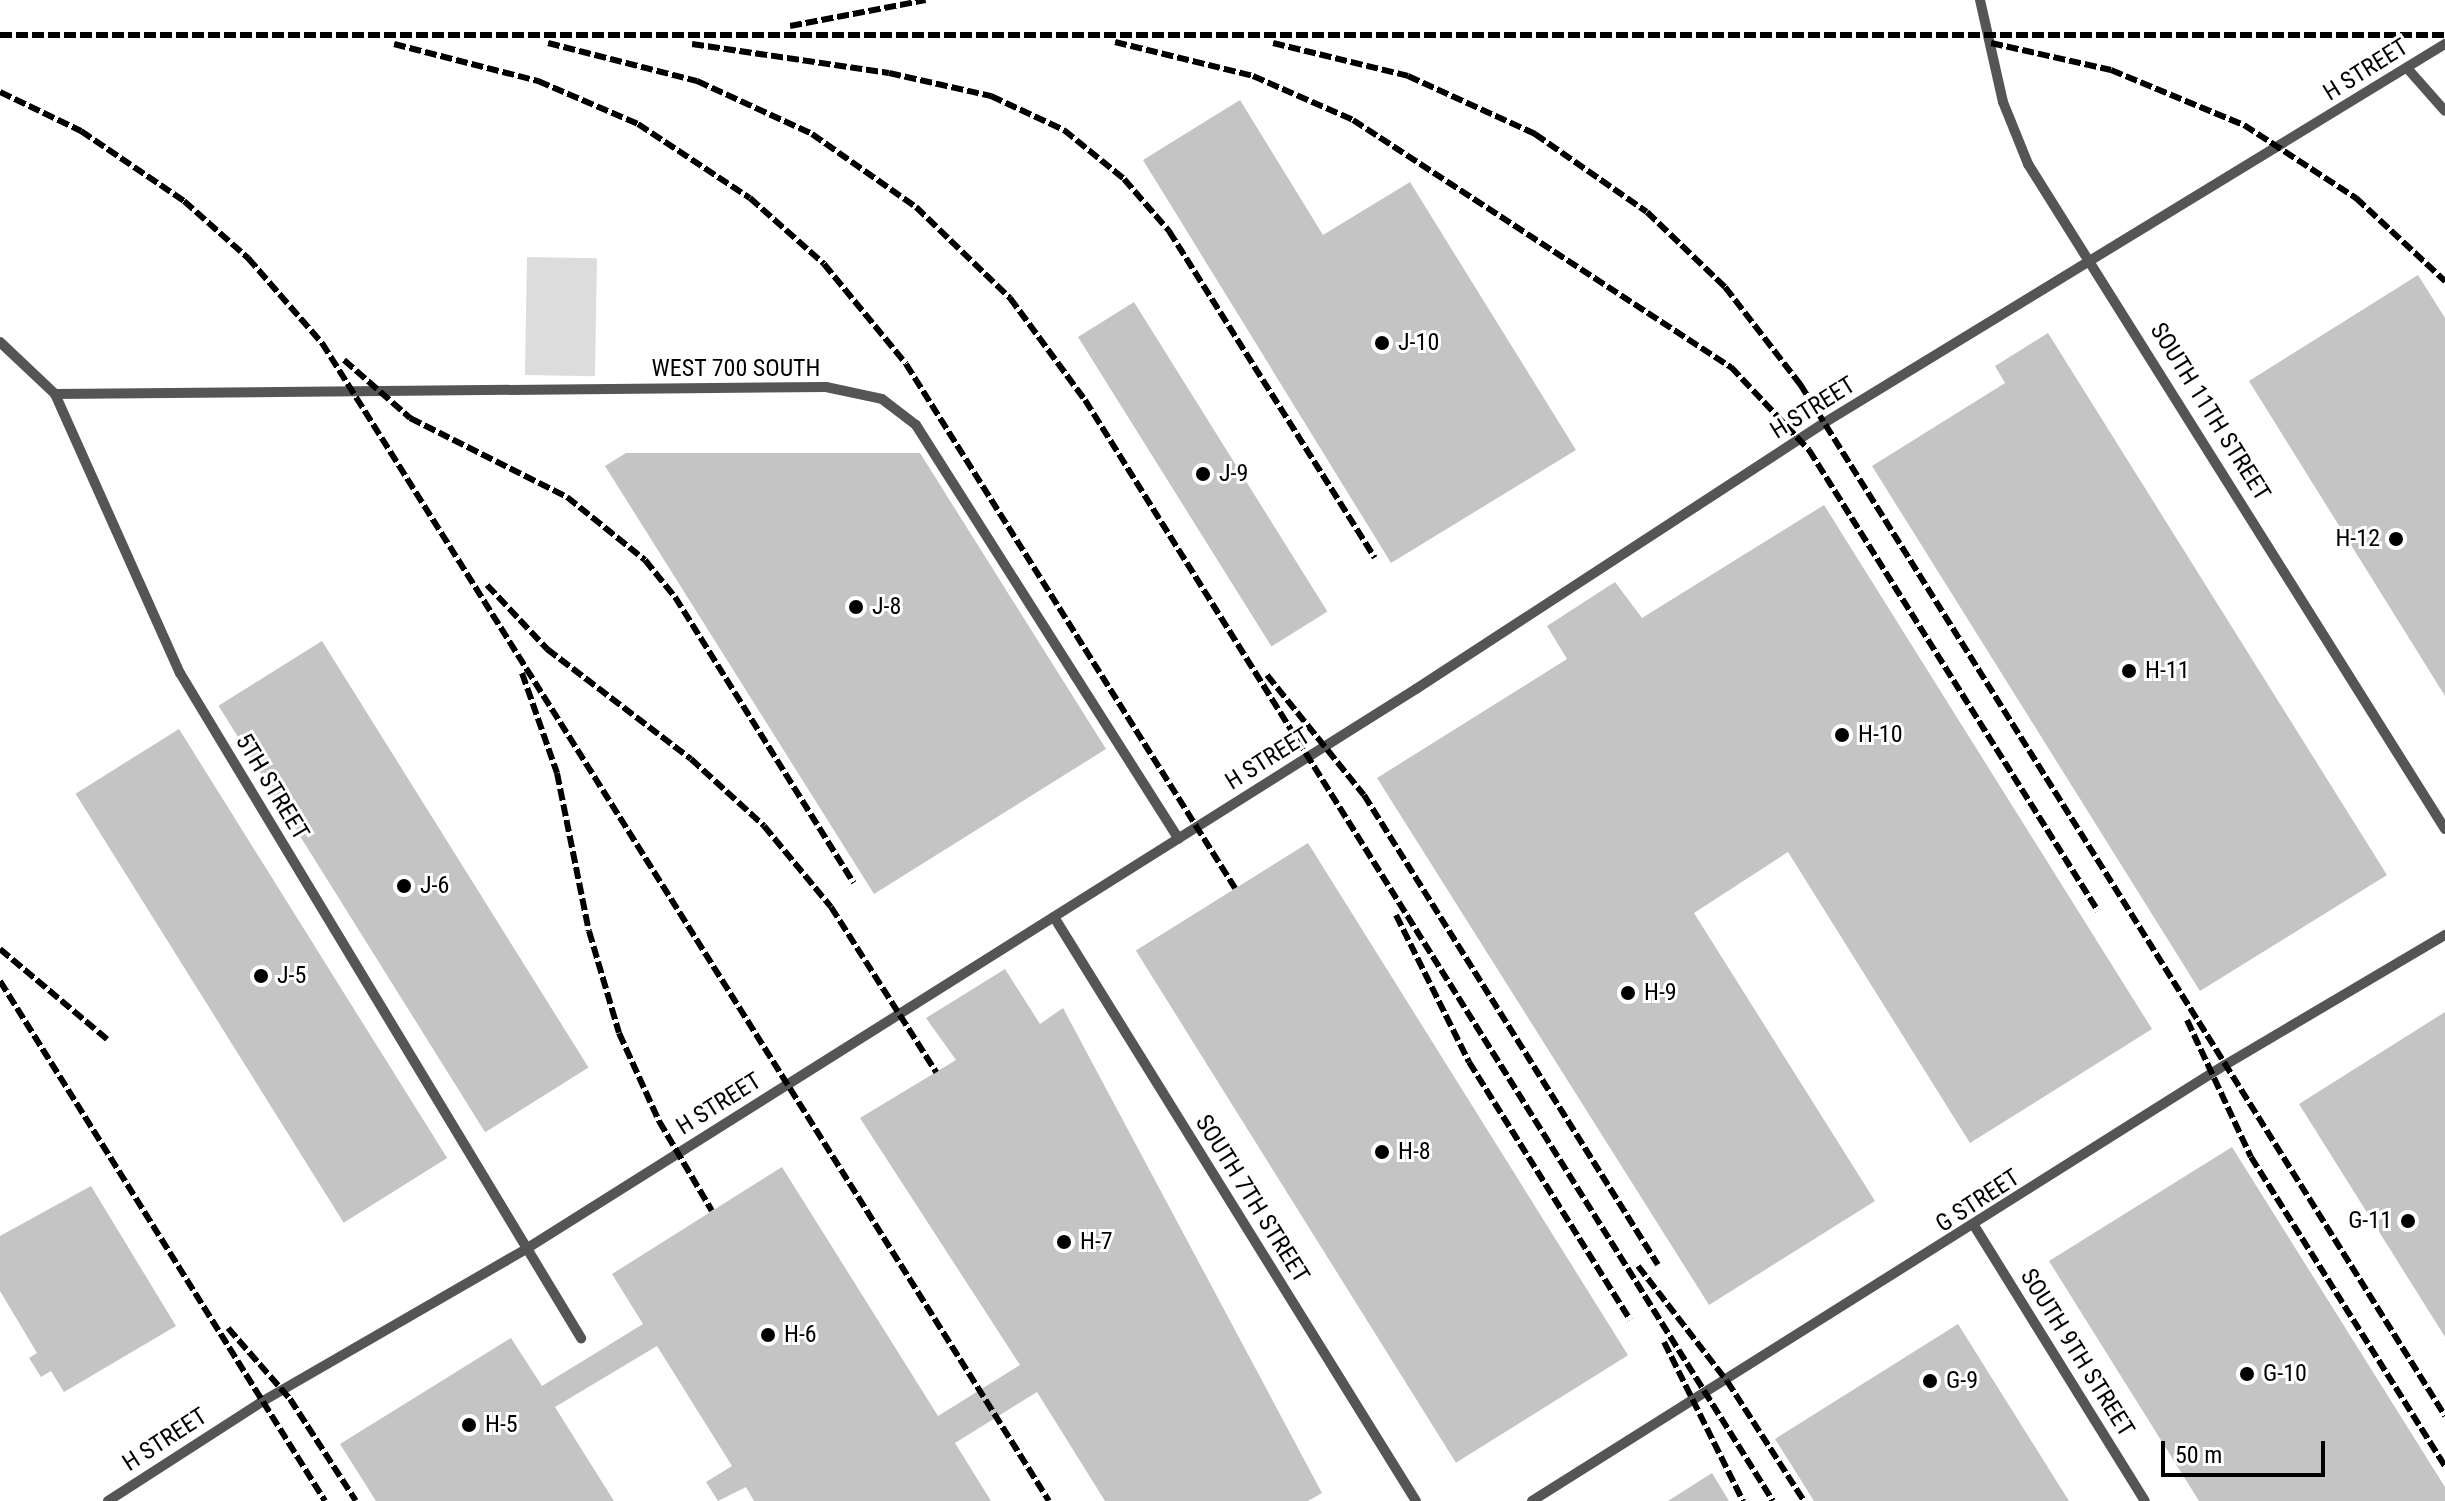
<!DOCTYPE html>
<style>
body{margin:0}
#map{position:relative;width:2445px;height:1501px;overflow:hidden;background:#fff;font-family:"Roboto Condensed",sans-serif}
div>[style]{position:absolute}
[style*='--x']{left:calc(var(--x)*1px);top:calc(var(--y)*1px);width:calc(var(--w)*1px);rotate:calc(var(--a)*1deg)}
.green>*{inset:0;background:#dcdcdc;transform-origin:0 0}
.building>*{inset:0;background:#c4c4c4;transform-origin:0 0}
.lane>*{height:10px;margin:-5px;padding:0 5px;transform-origin:5px;border-radius:5px;background:#555}
.rail>*{height:6px;margin-top:-3px;transform-origin:0;background:repeating-linear-gradient(90deg,#000 0 12px,transparent 0 16px)}
.dots>*{width:22px;height:22px;translate:-50% -50%;box-sizing:border-box;border:4px solid #fff;border-radius:50%}
span{translate:-50% -50%;white-space:nowrap;text-align:center;line-height:1.15;-webkit-text-stroke:6px #fff;paint-order:stroke}
.street-label{font-size:24px;color:#000}
.poi-label{font-size:24px;color:#000}
.left{translate:0 -50%;text-align:left}
.right{translate:-100% -50%;text-align:right}
.scale{position:absolute;left:2161px;top:1441px;width:164px;height:36px;box-sizing:border-box;border:4px solid #000;border-top:0;padding-left:10px;font-size:24px;line-height:28px;white-space:nowrap;color:#000;-webkit-text-stroke:6px #fff;paint-order:stroke}
</style>
<div id="map">
<div class="green">
<i style="left:527px;top:257px;width:70px;height:118px;rotate:1deg"></i>
</div>
<div class="building">
<i style="clip-path:polygon(1240px 100px,1323px 235px,1410px 182px,1576px 450px,1391px 563px,1143px 160px)"></i>
<i style="clip-path:polygon(2418px 275px,2445px 318px,2445px 696px,2249px 381px)"></i>
<i style="left:1134px;top:302px;width:365px;height:66px;rotate:58deg"></i>
<i style="clip-path:polygon(2048px 333px,2387px 875px,2200px 991px,1872px 466px,2005px 383px,1995px 366px)"></i>
<i style="clip-path:polygon(626px 453px,920px 453px,1106px 749px,874px 894px,605px 466px)"></i>
<i style="clip-path:polygon(1824px 505px,2152px 1029px,1970px 1143px,1788px 852px,1694px 913px,1875px 1201px,1709px 1305px,1377px 778px,1567px 659px,1547px 626px,1615px 582px,1642px 618px)"></i>
<i style="left:322px;top:641px;width:503px;height:122px;rotate:58deg"></i>
<i style="left:179px;top:729px;width:506px;height:122px;rotate:58deg"></i>
<i style="left:1308px;top:843px;width:604px;height:203px;rotate:58deg"></i>
<i style="clip-path:polygon(1005px 969px,1040px 1024px,1063px 1008px,1322px 1493px,1308px 1501px,1105px 1501px,1037px 1392px,955px 1443px,991px 1501px,754px 1501px,746px 1487px,718px 1501px,706px 1482px,732px 1466px,657px 1346px,555px 1407px,614px 1501px,376px 1501px,340px 1444px,511px 1338px,542px 1386px,643px 1324px,612px 1274px,782px 1167px,938px 1416px,1020px 1365px,860px 1118px,956px 1060px,926px 1018px)"></i>
<i style="clip-path:polygon(2445px 1012px,2445px 1337px,2299px 1104px)"></i>
<i style="clip-path:polygon(2232px 1147px,2445px 1487px,2445px 1501px,2199px 1501px,2049px 1261px)"></i>
<i style="clip-path:polygon(91px 1186px,176px 1326px,64px 1392px,51px 1371px,41px 1377px,29px 1358px,37px 1353px,0 1291px,0 1236px)"></i>
<i style="clip-path:polygon(1958px 1324px,2069px 1501px,1814px 1501px,1775px 1439px)"></i>
<i style="clip-path:polygon(1712px 1473px,1729px 1501px,1668px 1501px)"></i>
</div>
<div class="lane">
<i style="--x:1980;--y:0;--w:105;--a:77.3"></i>
<i style="--x:2003;--y:102;--w:67;--a:68"></i>
<i style="--x:2028;--y:164;--w:785;--a:57.91"></i>
<i style="--x:2407;--y:68;--w:57;--a:48.5"></i>
<i style="--x:0;--y:342;--w:76;--a:43.4"></i>
<i style="--x:55;--y:394;--w:306;--a:65.9"></i>
<i style="--x:180;--y:673;--w:777;--a:58.91"></i>
<i style="--x:55;--y:394;--w:771;--a:-0.52"></i>
<i style="--x:826;--y:387;--w:57;--a:12.1"></i>
<i style="--x:882;--y:399;--w:43;--a:37.4"></i>
<i style="--x:916;--y:425;--w:490;--a:57.6"></i>
<i style="--x:1054;--y:917;--w:687;--a:58.21"></i>
<i style="--x:1975;--y:1227;--w:322;--a:58.2"></i>
<i style="--x:108;--y:1501;--w:184;--a:-32.8"></i>
<i style="--x:263;--y:1401;--w:304;--a:-30"></i>
<i style="--x:526;--y:1249;--w:1052;--a:-32.18"></i>
<i style="--x:1416;--y:689;--w:487;--a:-33.1"></i>
<i style="--x:1824;--y:423;--w:728;--a:-31.4"></i>
<i style="--x:1532;--y:1501;--w:819;--a:-32.18"></i>
<i style="--x:2225;--y:1065;--w:256;--a:-30.6"></i>
</div>
<div class="rail">
<i style="--x:790;--y:26;--w:138;--a:-10.8"></i>
<i style="--x:0;--y:35;--w:2445;--a:0"></i>
<i style="--x:1115;--y:42;--w:142;--a:13.8"></i>
<i style="--x:1253;--y:76;--w:109;--a:23.7"></i>
<i style="--x:1353;--y:120;--w:452;--a:33.2"></i>
<i style="--x:1731;--y:367;--w:114;--a:46.8"></i>
<i style="--x:1809;--y:450;--w:544;--a:57.92"></i>
<i style="--x:548;--y:43;--w:154;--a:14.3"></i>
<i style="--x:697;--y:81;--w:127;--a:24.7"></i>
<i style="--x:812;--y:134;--w:127;--a:35.1"></i>
<i style="--x:916;--y:207;--w:131;--a:44.1"></i>
<i style="--x:1010;--y:298;--w:127;--a:53.7"></i>
<i style="--x:1085;--y:400;--w:1298;--a:58"></i>
<i style="--x:1273;--y:43;--w:139;--a:13.7"></i>
<i style="--x:1408;--y:76;--w:140;--a:24.5"></i>
<i style="--x:1535;--y:134;--w:136;--a:34.9"></i>
<i style="--x:1647;--y:212;--w:108;--a:43.9"></i>
<i style="--x:1725;--y:287;--w:123;--a:52.3"></i>
<i style="--x:1800;--y:384;--w:1217;--a:57.99"></i>
<i style="--x:1991;--y:43;--w:123;--a:12.7"></i>
<i style="--x:2111;--y:70;--w:144;--a:22.5"></i>
<i style="--x:2244;--y:125;--w:134;--a:33.1"></i>
<i style="--x:2356;--y:198;--w:122;--a:43"></i>
<i style="--x:394;--y:44;--w:149;--a:14.4"></i>
<i style="--x:538;--y:81;--w:109;--a:23.3"></i>
<i style="--x:638;--y:124;--w:134;--a:33.5"></i>
<i style="--x:750;--y:198;--w:99;--a:41.7"></i>
<i style="--x:824;--y:264;--w:129;--a:50.6"></i>
<i style="--x:906;--y:364;--w:619;--a:57.88"></i>
<i style="--x:692;--y:44;--w:199;--a:8.4"></i>
<i style="--x:889;--y:73;--w:105;--a:12.7"></i>
<i style="--x:991;--y:96;--w:81;--a:25"></i>
<i style="--x:1064;--y:130;--w:77;--a:39.2"></i>
<i style="--x:1124;--y:179;--w:69;--a:49.1"></i>
<i style="--x:1169;--y:231;--w:386;--a:57.8"></i>
<i style="--x:0;--y:92;--w:90;--a:25.7"></i>
<i style="--x:81;--y:131;--w:125;--a:34.2"></i>
<i style="--x:184;--y:201;--w:86;--a:41.7"></i>
<i style="--x:248;--y:258;--w:113;--a:49"></i>
<i style="--x:322;--y:343;--w:1367;--a:57.88"></i>
<i style="--x:344;--y:360;--w:88;--a:41.3"></i>
<i style="--x:410;--y:418;--w:176;--a:26.7"></i>
<i style="--x:567;--y:497;--w:100;--a:38.9"></i>
<i style="--x:645;--y:560;--w:48;--a:51"></i>
<i style="--x:675;--y:597;--w:337;--a:58"></i>
<i style="--x:487;--y:585;--w:88;--a:46.8"></i>
<i style="--x:547;--y:649;--w:181;--a:37.4"></i>
<i style="--x:691;--y:759;--w:99;--a:42.5"></i>
<i style="--x:764;--y:826;--w:105;--a:50.4"></i>
<i style="--x:831;--y:907;--w:196;--a:57.5"></i>
<i style="--x:522;--y:673;--w:106;--a:70.7"></i>
<i style="--x:557;--y:773;--w:161;--a:78.6"></i>
<i style="--x:589;--y:931;--w:106;--a:73.6"></i>
<i style="--x:619;--y:1033;--w:97;--a:65.6"></i>
<i style="--x:659;--y:1121;--w:104;--a:59.5"></i>
<i style="--x:1267;--y:675;--w:154;--a:51.1"></i>
<i style="--x:1364;--y:795;--w:554;--a:57.97"></i>
<i style="--x:1396;--y:915;--w:164;--a:63.6"></i>
<i style="--x:1469;--y:1062;--w:304;--a:58"></i>
<i style="--x:0;--y:949;--w:140;--a:40.1"></i>
<i style="--x:0;--y:981;--w:613;--a:57.99"></i>
<i style="--x:2187;--y:1020;--w:151;--a:65"></i>
<i style="--x:2251;--y:1157;--w:365;--a:57.9"></i>
<i style="--x:1638;--y:1266;--w:145;--a:52.3"></i>
<i style="--x:1727;--y:1381;--w:143;--a:57.3"></i>
<i style="--x:228;--y:1328;--w:94;--a:48.9"></i>
<i style="--x:290;--y:1399;--w:121;--a:57.1"></i>
<i style="--x:1664;--y:1342;--w:178;--a:63.6"></i>
</div>
<div class="dots">
<i style="left:1382px;top:343px;background:#000"></i>
<i style="left:1203px;top:474px;background:#000"></i>
<i style="left:2396px;top:539px;background:#000"></i>
<i style="left:856px;top:607px;background:#000"></i>
<i style="left:2129px;top:671px;background:#000"></i>
<i style="left:1842px;top:735px;background:#000"></i>
<i style="left:404px;top:886px;background:#000"></i>
<i style="left:261px;top:976px;background:#000"></i>
<i style="left:1628px;top:993px;background:#000"></i>
<i style="left:1382px;top:1152px;background:#000"></i>
<i style="left:2408px;top:1221px;background:#000"></i>
<i style="left:1064px;top:1242px;background:#000"></i>
<i style="left:768px;top:1335px;background:#000"></i>
<i style="left:2247px;top:1374px;background:#000"></i>
<i style="left:1930px;top:1381px;background:#000"></i>
<i style="left:469px;top:1425px;background:#000"></i>
</div>
<div class="street-label">
<span style="left:2366px;top:70px;rotate:-32deg">H STREET</span>
<span style="left:736px;top:369px">WEST 700 SOUTH</span>
<span style="left:1813px;top:408px;rotate:-32deg">H STREET</span>
<span style="left:2210px;top:412px;rotate:58deg">SOUTH 11TH STREET</span>
<span style="left:1268px;top:759px;rotate:-32deg">H STREET</span>
<span style="left:272px;top:787px;rotate:59deg">5TH STREET</span>
<span style="left:719px;top:1104px;rotate:-32deg">H STREET</span>
<span style="left:1252px;top:1199px;rotate:58deg">SOUTH 7TH STREET</span>
<span style="left:1978px;top:1201px;rotate:-33deg">G STREET</span>
<span style="left:2077px;top:1353px;rotate:58deg">SOUTH 9TH STREET</span>
<span style="left:165px;top:1440px;rotate:-33deg">H STREET</span>
</div>
<div class="poi-label">
<span class="left" style="left:1398px;top:343px">J-10</span>
<span class="left" style="left:1219px;top:474px">J-9</span>
<span class="right" style="left:2380px;top:539px">H-12</span>
<span class="left" style="left:872px;top:607px">J-8</span>
<span class="left" style="left:2145px;top:671px">H-11</span>
<span class="left" style="left:1858px;top:735px">H-10</span>
<span class="left" style="left:420px;top:886px">J-6</span>
<span class="left" style="left:277px;top:976px">J-5</span>
<span class="left" style="left:1644px;top:993px">H-9</span>
<span class="left" style="left:1398px;top:1152px">H-8</span>
<span class="right" style="left:2392px;top:1221px">G-11</span>
<span class="left" style="left:1080px;top:1242px">H-7</span>
<span class="left" style="left:784px;top:1335px">H-6</span>
<span class="left" style="left:2263px;top:1374px">G-10</span>
<span class="left" style="left:1946px;top:1381px">G-9</span>
<span class="left" style="left:485px;top:1425px">H-5</span>
</div>
<div class="scale">50 m</div>
</div>
